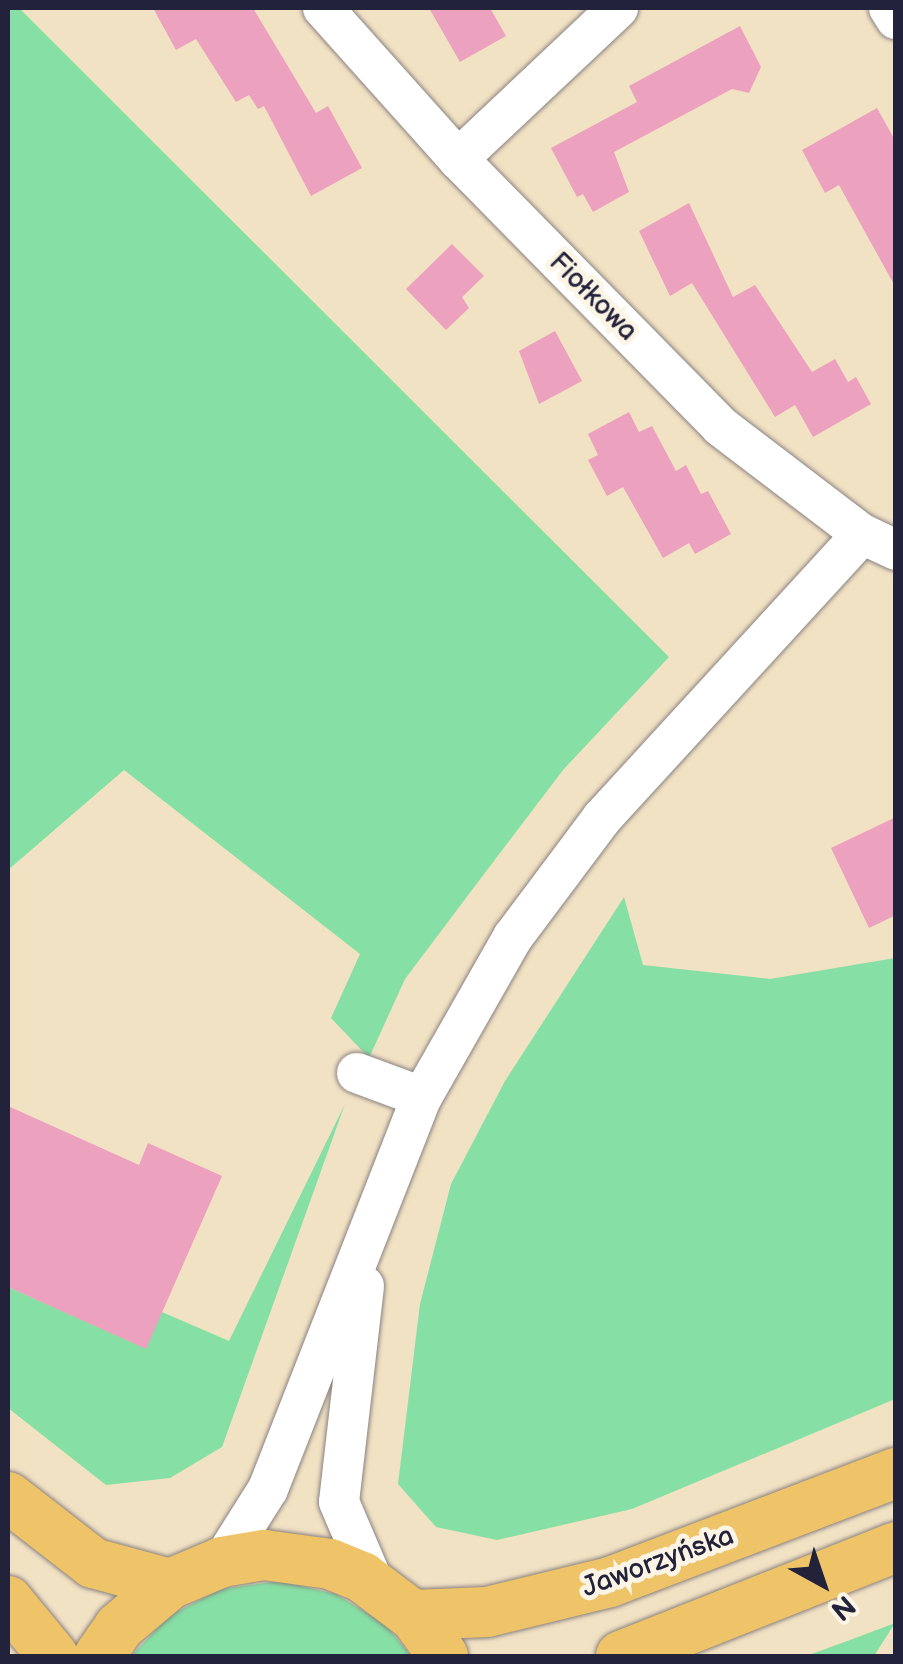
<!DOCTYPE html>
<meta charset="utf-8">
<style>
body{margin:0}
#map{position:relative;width:903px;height:1664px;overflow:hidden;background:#f2e2c4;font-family:"Balsamiq Sans",sans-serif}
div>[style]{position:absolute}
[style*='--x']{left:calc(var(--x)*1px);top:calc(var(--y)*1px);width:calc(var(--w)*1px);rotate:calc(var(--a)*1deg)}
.green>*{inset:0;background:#86dfa4}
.building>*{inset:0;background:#eca1be}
.roads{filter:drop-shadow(0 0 2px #8a8280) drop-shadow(0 0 2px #8a8280)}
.minor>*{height:40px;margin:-20px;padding:0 20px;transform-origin:20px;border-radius:20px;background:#fff}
.major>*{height:50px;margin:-25px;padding:0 25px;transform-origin:25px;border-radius:25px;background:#efc469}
span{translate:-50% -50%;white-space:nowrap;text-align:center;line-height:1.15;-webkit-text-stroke:10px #fcf5e5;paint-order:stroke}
.street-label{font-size:28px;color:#22223b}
.frame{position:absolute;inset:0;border:10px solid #22223b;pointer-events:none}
.north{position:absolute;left:773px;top:1534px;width:100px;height:100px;-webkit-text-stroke:8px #fcf5e5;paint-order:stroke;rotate:140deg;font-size:28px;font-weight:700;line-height:40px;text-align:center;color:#22223b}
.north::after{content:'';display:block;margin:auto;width:35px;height:45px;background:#22223b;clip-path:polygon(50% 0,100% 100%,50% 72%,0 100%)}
</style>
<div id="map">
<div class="green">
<i style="clip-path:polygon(8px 8px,19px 8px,669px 657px,563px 770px,478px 882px,405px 979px,369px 1058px,331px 1018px,360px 954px,124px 770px,8px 870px)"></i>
<i style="clip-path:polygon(624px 897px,643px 965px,770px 979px,895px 958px,895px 1399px,632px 1509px,497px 1540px,436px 1527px,398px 1484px,420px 1304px,451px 1184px,505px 1081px)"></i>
<i style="clip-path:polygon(345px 1104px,222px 1447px,170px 1478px,106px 1485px,8px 1408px,8px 1287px,145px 1348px,162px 1312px,229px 1341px)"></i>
<i style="clip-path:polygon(279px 1581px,336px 1594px,386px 1625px,411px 1656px,131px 1656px,169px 1616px,221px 1589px)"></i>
<i style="clip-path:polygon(895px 1623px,874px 1656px,806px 1656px,850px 1640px)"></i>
</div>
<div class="building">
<i style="clip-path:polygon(153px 8px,253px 8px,316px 113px,328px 106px,362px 168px,311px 196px,264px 106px,258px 109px,249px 95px,236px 102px,196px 39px,176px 50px)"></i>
<i style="clip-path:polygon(429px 8px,490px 8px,506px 36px,460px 62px)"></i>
<i style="clip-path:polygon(740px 26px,761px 67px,749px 93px,732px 89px,614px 152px,629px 192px,593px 212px,583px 194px,577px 197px,551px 148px,637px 102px,629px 86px)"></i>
<i style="clip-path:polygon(877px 108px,896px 142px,896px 288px,839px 185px,825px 193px,802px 150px)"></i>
<i style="clip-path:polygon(689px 203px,733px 297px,755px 285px,812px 372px,835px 359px,848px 382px,856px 377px,871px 404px,813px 437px,795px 405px,775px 417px,692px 283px,670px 296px,639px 231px)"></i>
<i style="clip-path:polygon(452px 244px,484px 276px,462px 297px,469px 308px,446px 330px,406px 289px)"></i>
<i style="clip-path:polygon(555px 331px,582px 381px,539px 404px,519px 351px)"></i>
<i style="clip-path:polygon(629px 412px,639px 432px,652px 426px,676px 471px,686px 465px,701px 494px,708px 491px,731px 534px,695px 554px,689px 543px,663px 558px,623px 487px,607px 496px,588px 460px,598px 455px,588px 434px)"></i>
<i style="clip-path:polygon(896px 817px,896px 915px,869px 928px,831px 848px)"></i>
<i style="clip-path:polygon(8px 1106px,139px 1165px,148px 1143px,222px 1176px,146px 1349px,8px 1287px)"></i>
</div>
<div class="roads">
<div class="minor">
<i style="--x:323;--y:8;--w:203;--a:48.2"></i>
<i style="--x:458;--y:159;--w:374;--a:45.5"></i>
<i style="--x:720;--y:426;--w:178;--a:37.3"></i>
<i style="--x:862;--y:534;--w:38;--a:25"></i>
<i style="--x:889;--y:8;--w:13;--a:58"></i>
<i style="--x:458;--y:159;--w:220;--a:-43.3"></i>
<i style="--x:357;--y:1073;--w:69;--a:20.3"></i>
<i style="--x:364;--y:1286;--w:217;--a:96.6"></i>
<i style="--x:339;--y:1502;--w:89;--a:66.9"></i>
<i style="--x:222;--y:1562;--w:86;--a:-57.8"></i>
<i style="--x:268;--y:1489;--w:421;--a:-68.6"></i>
<i style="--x:422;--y:1097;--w:184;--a:-60.4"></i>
<i style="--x:513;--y:937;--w:149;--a:-53.2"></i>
<i style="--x:602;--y:818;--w:385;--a:-47.5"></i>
</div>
<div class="major">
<i style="--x:8;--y:1497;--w:108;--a:37.8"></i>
<i style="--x:93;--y:1563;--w:80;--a:15.3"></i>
<i style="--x:8;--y:1601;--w:71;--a:50.7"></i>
<i style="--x:413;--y:1615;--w:74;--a:-2.3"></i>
<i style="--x:487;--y:1612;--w:127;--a:-13.7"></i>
<i style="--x:610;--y:1582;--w:306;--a:-20.9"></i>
<i style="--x:99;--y:1656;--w:35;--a:-55"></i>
<i style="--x:119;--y:1627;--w:67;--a:-40.1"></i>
<i style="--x:170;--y:1584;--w:56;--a:-22.9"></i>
<i style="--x:222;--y:1562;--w:43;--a:-9.5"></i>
<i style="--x:264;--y:1555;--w:67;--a:7.8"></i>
<i style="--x:330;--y:1564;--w:35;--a:22"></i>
<i style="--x:362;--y:1577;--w:66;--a:37"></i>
<i style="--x:415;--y:1617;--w:48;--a:54.3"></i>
<i style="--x:621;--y:1656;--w:296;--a:-21.6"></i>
</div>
</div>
<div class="street-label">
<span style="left:593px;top:297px;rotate:45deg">Fiołkowa</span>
<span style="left:658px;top:1562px;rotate:-20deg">Jaworzyńska</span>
</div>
<div class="frame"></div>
<div class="north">N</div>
</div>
